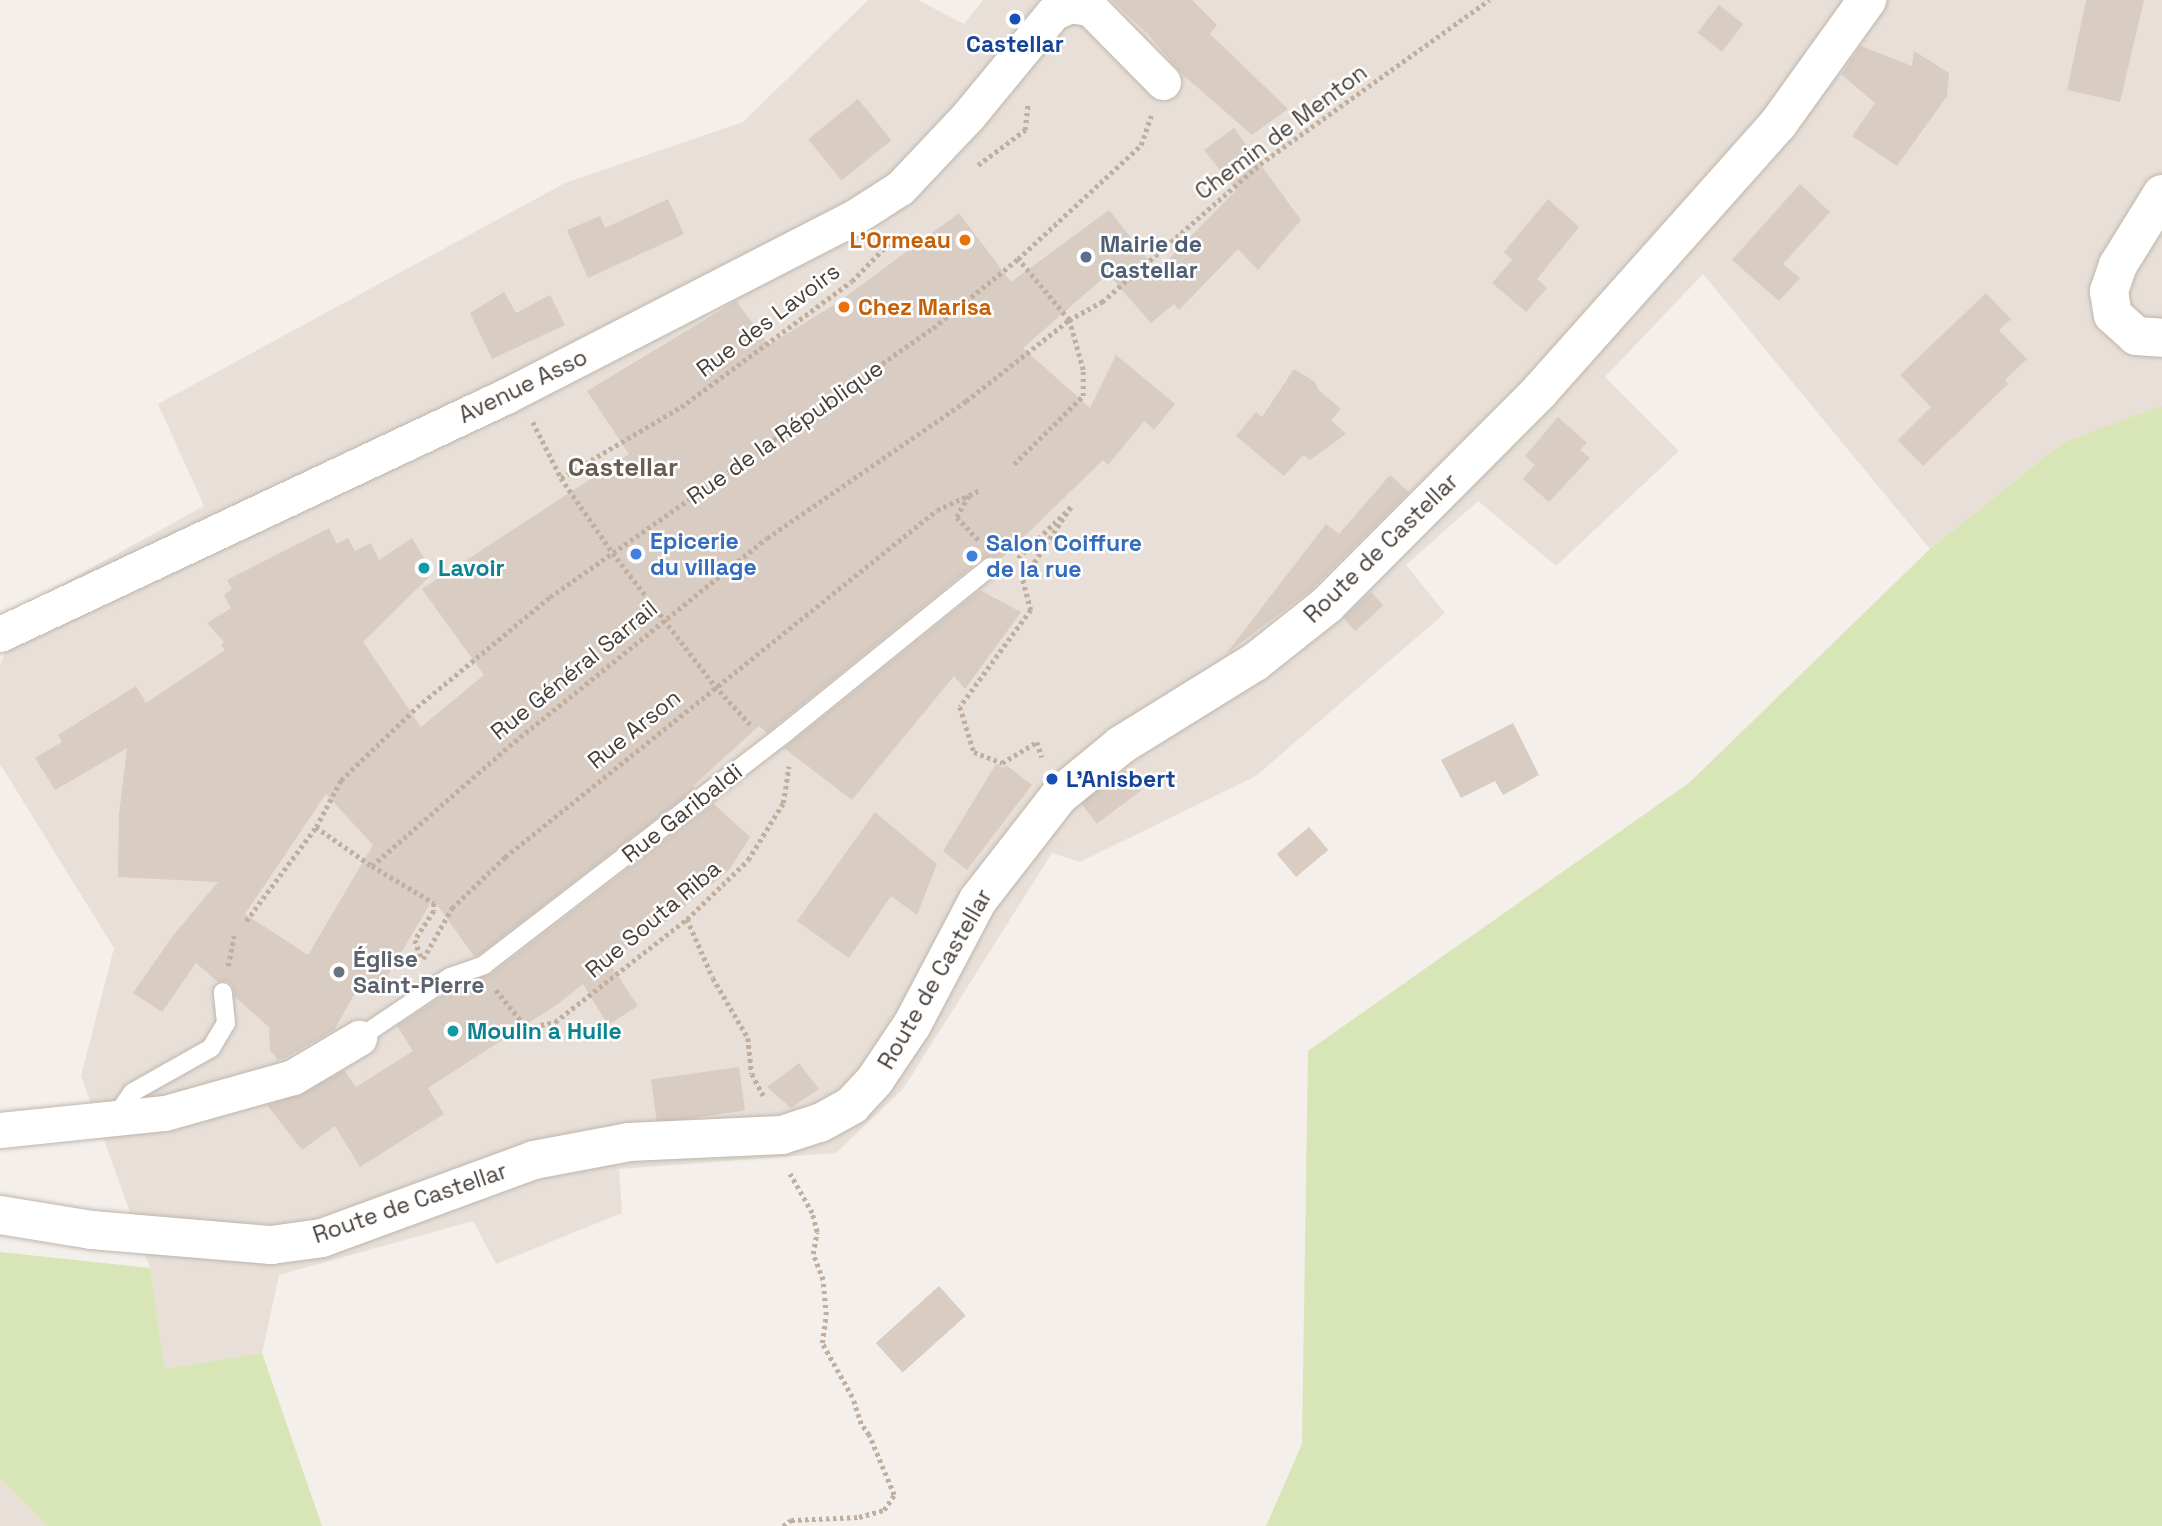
<!DOCTYPE html>
<meta charset="utf-8">
<style>
body{margin:0}
#map{position:relative;width:2162px;height:1526px;overflow:hidden;background:#f4efea;font-family:"Space Grotesk",sans-serif}
div>[style]{position:absolute}
[style*='--x']{left:calc(var(--x)*1px);top:calc(var(--y)*1px);width:calc(var(--w)*1px);rotate:calc(var(--a)*1deg)}
.residential>*{inset:0;background:#e8e0d8}
.green>*{inset:0;background:#d8e5b6}
.building>*{inset:0;background:#d8ccc3;transform-origin:0 0}
.path>*{height:4.5px;margin-top:-2.25px;transform-origin:0;background:repeating-linear-gradient(90deg,#c0af9f 0 3.5px,transparent 0 7px)}
.roads{filter:drop-shadow(0 0 2px #bfb5ad) drop-shadow(0 0 2px #bfb5ad)}
.service>*{height:18px;margin:-9px;padding:0 9px;transform-origin:9px;border-radius:9px;background:#fff}
.minor>*{height:35px;margin:-17.5px;padding:0 17.5px;transform-origin:17.5px;border-radius:17.5px;background:#fff}
.tertiary>*{height:38px;margin:-19px;padding:0 19px;transform-origin:19px;border-radius:19px;background:#fff}
.dots>*{width:19px;height:19px;translate:-50% -50%;box-sizing:border-box;border:4px solid #fff;border-radius:50%}
span{translate:-50% -50%;white-space:nowrap;text-align:center;line-height:1.15;-webkit-text-stroke:5px #fff;paint-order:stroke}
.transit-label{font-size:23px;color:#164399;font-weight:700}
.left{translate:0 -50%;text-align:left}
.street-label{font-size:23px;color:#483f38}
.food-label{font-size:23px;color:#c56008;font-weight:700}
.right{translate:-100% -50%;text-align:right}
.service-label{font-size:23px;color:#4e5e75;font-weight:700}
.shop-label{font-size:23px;color:#366cbe;font-weight:700}
.culture-label{font-size:23px;color:#0d838f;font-weight:700}
.worship-label{font-size:23px;color:#5b616d;font-weight:700}
.quarter-label{font-size:26px;color:#6a5b50;font-weight:700}
</style>
<div id="map">
<div class="residential">
<i style="clip-path:polygon(868px 0,918px 0,964px 24px,983px 0,2162px 0,2162px 407px,2062px 443px,1930px 549px,1703px 274px,1605px 377px,1679px 451px,1556px 566px,1478px 501px,1406px 565px,1445px 613px,1256px 776px,1080px 862px,1052px 853px,903px 1089px,836px 1153px,619px 1169px,622px 1213px,496px 1264px,473px 1221px,279px 1275px,262px 1353px,165px 1369px,150px 1268px,81px 1076px,114px 948px,0 764px,0 665px,26px 604px,204px 506px,158px 404px,565px 183px,743px 122px)"></i>
<i style="clip-path:polygon(0 1479px,47px 1526px,0 1526px)"></i>
</div>
<div class="green">
<i style="clip-path:polygon(2158px 407px,2162px 407px,2162px 1526px,1266px 1526px,1302px 1444px,1308px 1051px,1689px 783px,1930px 549px,2062px 443px)"></i>
<i style="clip-path:polygon(0 1252px,150px 1268px,165px 1369px,262px 1353px,322px 1526px,47px 1526px,0 1479px)"></i>
</div>
<div class="building">
<i style="clip-path:polygon(1111px 0,1192px 0,1217px 25px,1210px 34px,1288px 109px,1252px 135px,1181px 73px,1148px 34px)"></i>
<i style="clip-path:polygon(2086px 0,2144px 0,2120px 102px,2067px 90px)"></i>
<i style="left:1719px;top:5px;width:31px;height:35px;rotate:38deg"></i>
<i style="clip-path:polygon(1861px 46px,1912px 66px,1914px 51px,1949px 73px,1947px 96px,1897px 166px,1852px 136px,1875px 103px,1841px 74px)"></i>
<i style="left:858px;top:99px;width:53px;height:64px;rotate:51deg"></i>
<i style="clip-path:polygon(evenodd,1234px 128px,1301px 220px,1258px 270px,1238px 249px,1179px 310px,1174px 304px,1151px 323px,1108px 274px,1023px 348px,1090px 408px,1116px 355px,1175px 404px,1154px 430px,1144px 421px,1108px 465px,1103px 460px,999px 561px,993px 556px,983px 558px,767px 733px,759px 726px,693px 786px,696px 788px,479px 955px,474px 956px,433px 899px,376px 995px,364px 977px,334px 1030px,285px 1058px,278px 1060px,270px 1050px,269px 1027px,235px 997px,232px 985px,227px 981px,218px 982px,196px 963px,162px 1012px,133px 993px,172px 937px,218px 882px,118px 877px,119px 815px,127px 748px,55px 790px,35px 758px,62px 742px,58px 735px,136px 686px,146px 703px,225px 650px,221px 645px,224px 642px,207px 623px,231px 608px,224px 595px,232px 589px,227px 580px,329px 528px,337px 544px,348px 538px,355px 551px,371px 543px,379px 560px,412px 538px,433px 573px,363px 642px,421px 727px,484px 675px,422px 589px,629px 454px,587px 391px,736px 301px,769px 345px,837px 303px,959px 213px,1011px 282px,1109px 210px,1157px 271px,1236px 190px,1204px 150px,1234px 128px,326px 794px,373px 845px,308px 955px,245px 914px,326px 794px)"></i>
<i style="clip-path:polygon(1800px 184px,1830px 212px,1783px 264px,1800px 278px,1779px 301px,1732px 260px)"></i>
<i style="clip-path:polygon(668px 199px,684px 234px,588px 278px,567px 230px,600px 216px,605px 228px)"></i>
<i style="clip-path:polygon(1548px 199px,1579px 227px,1537px 279px,1547px 288px,1526px 312px,1492px 283px,1512px 260px,1504px 252px)"></i>
<i style="clip-path:polygon(504px 292px,516px 313px,550px 295px,565px 325px,492px 359px,470px 313px)"></i>
<i style="clip-path:polygon(1986px 293px,2011px 319px,1999px 330px,2027px 359px,2005px 380px,2008px 384px,1923px 466px,1898px 440px,1931px 407px,1900px 375px)"></i>
<i style="clip-path:polygon(1294px 369px,1315px 382px,1318px 390px,1341px 409px,1331px 420px,1346px 434px,1310px 460px,1303px 455px,1284px 476px,1236px 436px,1256px 412px,1262px 417px)"></i>
<i style="clip-path:polygon(1558px 417px,1587px 443px,1580px 450px,1590px 458px,1549px 502px,1523px 479px,1535px 465px,1525px 456px)"></i>
<i style="clip-path:polygon(1390px 475px,1409px 492px,1312px 589px,1226px 654px,1326px 524px,1339px 534px)"></i>
<i style="clip-path:polygon(980px 590px,1021px 612px,965px 689px,954px 676px,852px 800px,784px 748px)"></i>
<i style="left:1371px;top:592px;width:18px;height:38px;rotate:47deg"></i>
<i style="clip-path:polygon(1513px 723px,1539px 775px,1503px 795px,1495px 781px,1461px 798px,1441px 760px)"></i>
<i style="clip-path:polygon(996px 764px,1004px 768px,1006px 765px,1032px 785px,967px 870px,943px 851px)"></i>
<i style="left:1125px;top:770px;width:26px;height:55px;rotate:53deg"></i>
<i style="clip-path:polygon(713px 803px,750px 837px,729px 870px,663px 924px,608px 961px,638px 1006px,608px 1025px,583px 984px,558px 1004px,428px 1088px,444px 1114px,360px 1167px,335px 1126px,302px 1150px,267px 1105px,303px 1094px,344px 1070px,356px 1087px,413px 1051px,397px 1026px,458px 986px,491px 974px)"></i>
<i style="clip-path:polygon(875px 812px,937px 864px,917px 915px,891px 896px,849px 958px,797px 921px)"></i>
<i style="left:1309px;top:827px;width:30px;height:42px;rotate:50deg"></i>
<i style="clip-path:polygon(799px 1063px,819px 1089px,791px 1108px,767px 1087px)"></i>
<i style="left:739px;top:1067px;width:44px;height:89px;rotate:82deg"></i>
<i style="left:939px;top:1286px;width:40px;height:85px;rotate:48deg"></i>
</div>
<div class="path">
<i style="--x:978;--y:165;--w:59;--a:-36.7"></i>
<i style="--x:1025;--y:130;--w:27;--a:-84"></i>
<i style="--x:533;--y:422;--w:63;--a:63.4"></i>
<i style="--x:561;--y:478;--w:91;--a:55.3"></i>
<i style="--x:613;--y:553;--w:168;--a:52.5"></i>
<i style="--x:715;--y:686;--w:52;--a:47.4"></i>
<i style="--x:1014;--y:464;--w:97;--a:-44.6"></i>
<i style="--x:1083;--y:396;--w:26;--a:-90"></i>
<i style="--x:1083;--y:370;--w:52;--a:-105.6"></i>
<i style="--x:1069;--y:320;--w:80;--a:-129.9"></i>
<i style="--x:561;--y:478;--w:139;--a:-30.6"></i>
<i style="--x:681;--y:407;--w:212;--a:-36.4"></i>
<i style="--x:852;--y:281;--w:54;--a:-45.7"></i>
<i style="--x:969;--y:496;--w:24;--a:120"></i>
<i style="--x:957;--y:517;--w:33;--a:47"></i>
<i style="--x:1018;--y:558;--w:74;--a:-43.9"></i>
<i style="--x:1071;--y:507;--w:87;--a:123.3"></i>
<i style="--x:1023;--y:580;--w:31;--a:75"></i>
<i style="--x:1031;--y:610;--w:120;--a:126.2"></i>
<i style="--x:960;--y:707;--w:47;--a:72.7"></i>
<i style="--x:974;--y:752;--w:30;--a:21"></i>
<i style="--x:1002;--y:763;--w:41;--a:-31"></i>
<i style="--x:1037;--y:742;--w:16;--a:72"></i>
<i style="--x:316;--y:827;--w:68;--a:34.9"></i>
<i style="--x:372;--y:866;--w:182;--a:-41.2"></i>
<i style="--x:509;--y:746;--w:331;--a:-38.9"></i>
<i style="--x:767;--y:538;--w:242;--a:-34.5"></i>
<i style="--x:966;--y:401;--w:131;--a:-38.2"></i>
<i style="--x:1069;--y:320;--w:38;--a:-29"></i>
<i style="--x:1102;--y:302;--w:210;--a:-41.1"></i>
<i style="--x:1260;--y:164;--w:282;--a:-35.6"></i>
<i style="--x:372;--y:866;--w:72;--a:30.8"></i>
<i style="--x:434;--y:903;--w:8;--a:90"></i>
<i style="--x:434;--y:911;--w:35;--a:123"></i>
<i style="--x:415;--y:940;--w:21;--a:71"></i>
<i style="--x:687;--y:919;--w:64;--a:66.2"></i>
<i style="--x:713;--y:978;--w:69;--a:59.7"></i>
<i style="--x:748;--y:1038;--w:36;--a:84"></i>
<i style="--x:752;--y:1074;--w:26;--a:62"></i>
<i style="--x:246;--y:921;--w:117;--a:-53.3"></i>
<i style="--x:316;--y:827;--w:53;--a:-62"></i>
<i style="--x:341;--y:780;--w:105;--a:-43.8"></i>
<i style="--x:417;--y:707;--w:173;--a:-39.6"></i>
<i style="--x:550;--y:597;--w:468;--a:-35.1"></i>
<i style="--x:933;--y:328;--w:109;--a:-39.1"></i>
<i style="--x:1018;--y:259;--w:168;--a:-42.8"></i>
<i style="--x:1141;--y:145;--w:31;--a:-71"></i>
<i style="--x:423;--y:959;--w:59;--a:-60.4"></i>
<i style="--x:452;--y:908;--w:74;--a:-43.9"></i>
<i style="--x:505;--y:857;--w:554;--a:-38.77"></i>
<i style="--x:937;--y:510;--w:47;--a:-24.9"></i>
<i style="--x:228;--y:966;--w:31;--a:-79"></i>
<i style="--x:496;--y:990;--w:49;--a:50.8"></i>
<i style="--x:527;--y:1028;--w:29;--a:-12"></i>
<i style="--x:555;--y:1022;--w:167;--a:-38"></i>
<i style="--x:687;--y:919;--w:85;--a:-44"></i>
<i style="--x:748;--y:860;--w:67;--a:-58.4"></i>
<i style="--x:783;--y:803;--w:37;--a:-81"></i>
<i style="--x:783;--y:1526;--w:10;--a:-37"></i>
<i style="--x:791;--y:1520;--w:68;--a:-2.5"></i>
<i style="--x:859;--y:1517;--w:26;--a:-16"></i>
<i style="--x:884;--y:1510;--w:18;--a:-56"></i>
<i style="--x:894;--y:1495;--w:65;--a:-112.6"></i>
<i style="--x:869;--y:1435;--w:14;--a:-126"></i>
<i style="--x:861;--y:1424;--w:28;--a:-108"></i>
<i style="--x:852;--y:1397;--w:62;--a:-119.1"></i>
<i style="--x:822;--y:1343;--w:28;--a:-82"></i>
<i style="--x:826;--y:1315;--w:35;--a:-95"></i>
<i style="--x:823;--y:1280;--w:28;--a:-111"></i>
<i style="--x:813;--y:1254;--w:22;--a:-80"></i>
<i style="--x:817;--y:1232;--w:20;--a:-105"></i>
<i style="--x:812;--y:1213;--w:45;--a:-119.4"></i>
</div>
<div class="roads">
<div class="service">
<i style="--x:359;--y:1038;--w:110;--a:-33.8"></i>
<i style="--x:450;--y:977;--w:36;--a:-19"></i>
<i style="--x:484;--y:965;--w:380;--a:-37.6"></i>
<i style="--x:785;--y:733;--w:264;--a:-39"></i>
<i style="--x:116;--y:1116;--w:29;--a:-55"></i>
<i style="--x:133;--y:1092;--w:90;--a:-29.4"></i>
<i style="--x:211;--y:1048;--w:29;--a:-59"></i>
<i style="--x:226;--y:1023;--w:31;--a:-96"></i>
</div>
<div class="minor">
<i style="--x:0;--y:634;--w:559;--a:-25.19"></i>
<i style="--x:506;--y:396;--w:390;--a:-27.2"></i>
<i style="--x:853;--y:218;--w:56;--a:-32.6"></i>
<i style="--x:900;--y:188;--w:99;--a:-46.6"></i>
<i style="--x:968;--y:116;--w:134;--a:-50.5"></i>
<i style="--x:1053;--y:13;--w:19;--a:-25"></i>
<i style="--x:1070;--y:5;--w:20;--a:9"></i>
<i style="--x:1090;--y:8;--w:104;--a:45.4"></i>
<i style="--x:0;--y:1130;--w:166;--a:-5.9"></i>
<i style="--x:165;--y:1113;--w:133;--a:-15.7"></i>
<i style="--x:293;--y:1077;--w:77;--a:-30.6"></i>
</div>
<div class="tertiary">
<i style="--x:2162;--y:194;--w:84;--a:121.8"></i>
<i style="--x:2118;--y:265;--w:28;--a:109"></i>
<i style="--x:2109;--y:291;--w:24;--a:81"></i>
<i style="--x:2113;--y:315;--w:31;--a:42"></i>
<i style="--x:2136;--y:336;--w:26;--a:4"></i>
<i style="--x:0;--y:1215;--w:93;--a:9.3"></i>
<i style="--x:92;--y:1230;--w:180;--a:4.8"></i>
<i style="--x:271;--y:1245;--w:51;--a:-7.8"></i>
<i style="--x:322;--y:1238;--w:226;--a:-20.2"></i>
<i style="--x:534;--y:1160;--w:97;--a:-10.7"></i>
<i style="--x:629;--y:1142;--w:153;--a:-2.6"></i>
<i style="--x:782;--y:1135;--w:40;--a:-18"></i>
<i style="--x:820;--y:1123;--w:37;--a:-29"></i>
<i style="--x:852;--y:1105;--w:34;--a:-47"></i>
<i style="--x:875;--y:1080;--w:66;--a:-56.1"></i>
<i style="--x:912;--y:1025;--w:141;--a:-62.2"></i>
<i style="--x:978;--y:900;--w:132;--a:-52.1"></i>
<i style="--x:1059;--y:796;--w:80;--a:-39.4"></i>
<i style="--x:1121;--y:745;--w:158;--a:-31.8"></i>
<i style="--x:1255;--y:662;--w:92;--a:-38.4"></i>
<i style="--x:1327;--y:605;--w:302;--a:-45.1"></i>
<i style="--x:1540;--y:391;--w:358;--a:-48.3"></i>
<i style="--x:1778;--y:124;--w:153;--a:-54.3"></i>
</div>
</div>
<div class="dots">
<i style="left:1015px;top:19px;background:#1a4fb4"></i>
<i style="left:965px;top:240px;background:#e8710a"></i>
<i style="left:1086px;top:257px;background:#5c6f8a"></i>
<i style="left:844px;top:307px;background:#e8710a"></i>
<i style="left:636px;top:554px;background:#3f7fe0"></i>
<i style="left:972px;top:556px;background:#3f7fe0"></i>
<i style="left:424px;top:568px;background:#0f9aa8"></i>
<i style="left:1052px;top:779px;background:#1a4fb4"></i>
<i style="left:339px;top:972px;background:#6b7280"></i>
<i style="left:453px;top:1031px;background:#0f9aa8"></i>
</div>
<div class="transit-label">
<span style="left:1015px;top:44px">Castellar</span>
<span class="left" style="left:1066px;top:779px">L’Anisbert</span>
</div>
<div class="street-label">
<span style="left:1281px;top:132px;rotate:-37deg">Chemin de Menton</span>
<span style="left:768px;top:320px;rotate:-37deg">Rue des Lavoirs</span>
<span style="left:523px;top:386px;rotate:-26deg">Avenue Asso</span>
<span style="left:785px;top:432px;rotate:-35deg">Rue de la République</span>
<span style="left:1381px;top:548px;rotate:-44deg">Route de Castellar</span>
<span style="left:574px;top:670px;rotate:-39deg">Rue Général Sarrail</span>
<span style="left:634px;top:729px;rotate:-39deg">Rue Arson</span>
<span style="left:682px;top:813px;rotate:-38deg">Rue Garibaldi</span>
<span style="left:653px;top:919px;rotate:-40deg">Rue Souta Riba</span>
<span style="left:935px;top:979px;rotate:-60deg">Route de Castellar</span>
<span style="left:410px;top:1203px;rotate:-19deg">Route de Castellar</span>
</div>
<div class="food-label">
<span class="right" style="left:951px;top:240px">L'Ormeau</span>
<span class="left" style="left:858px;top:307px">Chez Marisa</span>
</div>
<div class="service-label">
<span class="left" style="left:1100px;top:257px">Mairie de<br>Castellar</span>
</div>
<div class="shop-label">
<span class="left" style="left:650px;top:554px">Epicerie<br>du village</span>
<span class="left" style="left:986px;top:556px">Salon Coiffure<br>de la rue</span>
</div>
<div class="culture-label">
<span class="left" style="left:438px;top:568px">Lavoir</span>
<span class="left" style="left:467px;top:1031px">Moulin a Huile</span>
</div>
<div class="worship-label">
<span class="left" style="left:353px;top:972px">Église<br>Saint-Pierre</span>
</div>
<div class="quarter-label">
<span style="left:623px;top:468px">Castellar</span>
</div>
</div>
